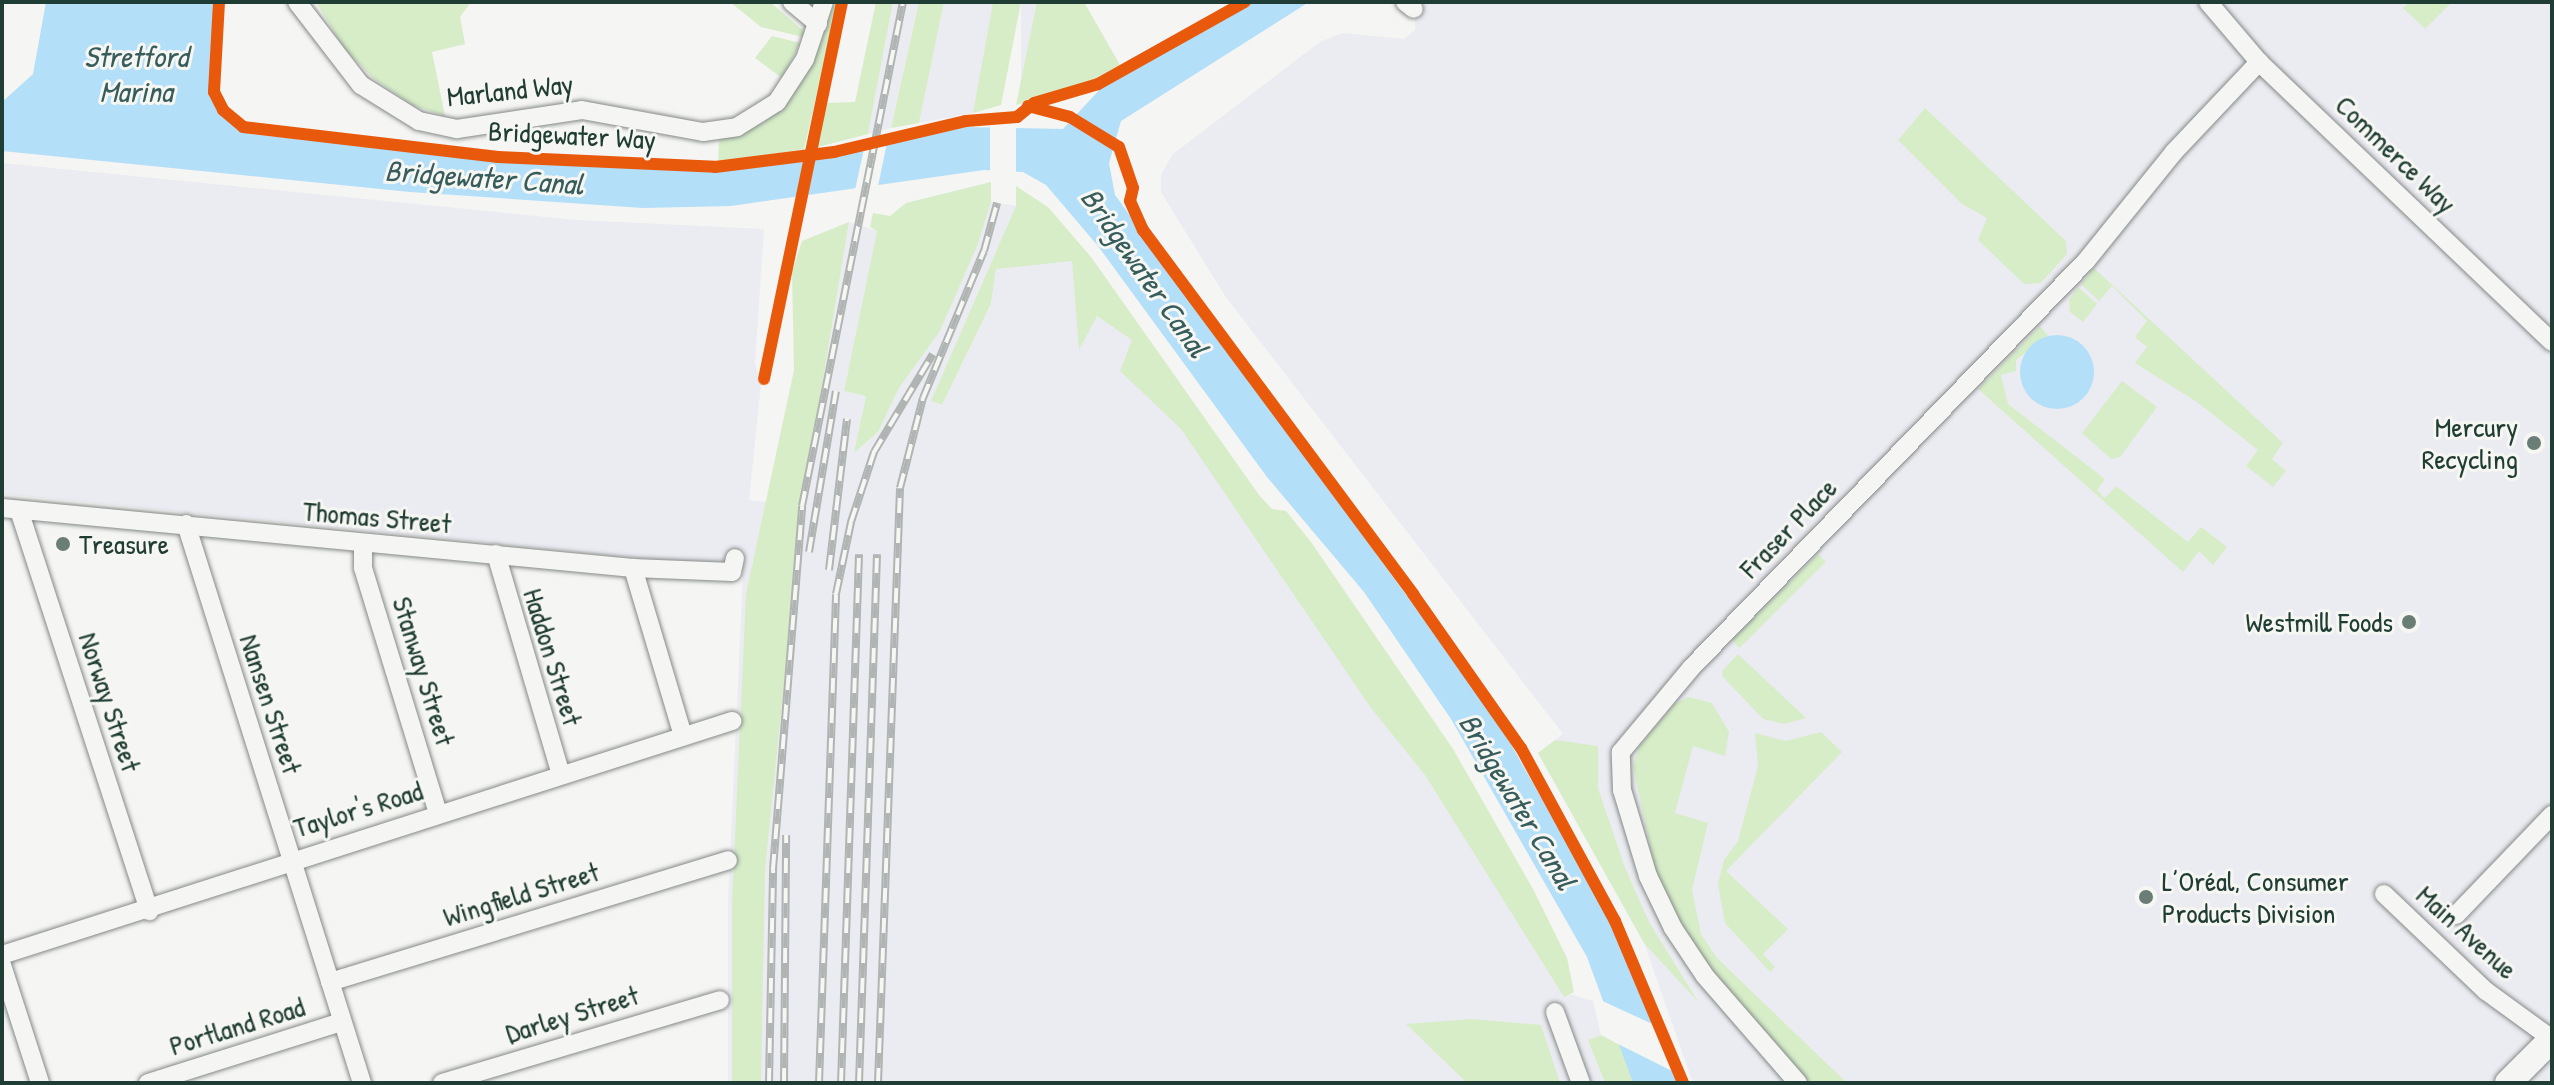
<!DOCTYPE html>
<meta charset="utf-8">
<style>
body{margin:0}
#map{position:relative;width:2554px;height:1085px;overflow:hidden;background:#f5f5f3;font-family:"Patrick Hand",sans-serif}
div>[style]{position:absolute}
[style*='--x']{left:calc(var(--x)*1px);top:calc(var(--y)*1px);width:calc(var(--w)*1px);rotate:calc(var(--a)*1deg)}
.built>*{inset:0;background:#ebecf2;transform-origin:0 0}
.green>*{inset:0;background:#d6edc8;transform-origin:0 0}
.water>*{inset:0;background:#b4dff8}
.round{border-radius:50%}
.pier>*{inset:0;background:#f5f5f3;transform-origin:0 0}
.roads{filter:drop-shadow(0 0 2px #858a88) drop-shadow(0 0 2px #858a88)}
.street>*{height:18px;margin:-9px;padding:0 9px;transform-origin:9px;border-radius:9px;background:#f5f5f3}
.secondary>*{height:26px;margin:-13px;padding:0 13px;transform-origin:13px;border-radius:13px;background:#f5f5f3}
.rail>*{height:8px;margin-top:-4px;transform-origin:0;background:repeating-linear-gradient(90deg,#f6f6f2 0 15px,#b0b4b2 0 30px);box-sizing:border-box;border-block:2px solid #b0b4b2}
.cycleway>*{height:12px;margin:-6px;padding:0 6px;transform-origin:6px;border-radius:6px;background:#e8590c}
.dots>*{width:22px;height:22px;translate:-50% -50%;box-sizing:border-box;border:4px solid #f6f6f2;border-radius:50%}
span{translate:-50% -50%;white-space:nowrap;text-align:center;line-height:1.15;-webkit-text-stroke:6px #f6f6f2;paint-order:stroke}
.street-label{font-size:28px;color:#1f3d34}
.poi-label{font-size:28px;color:#1f3d34}
.right{translate:-100% -50%;text-align:right}
.left{translate:0 -50%;text-align:left}
.water-label{font-size:30px;color:#375c5c;font-style:italic}
.frame{position:absolute;inset:0;border:4px solid #1f3d34;pointer-events:none}
</style>
<div id="map">
<div class="built">
<i style="clip-path:polygon(893px 2px,919px 2px,891px 128px,868px 134px)"></i>
<i style="clip-path:polygon(944px 2px,993px 2px,973px 113px,919px 123px)"></i>
<i style="left:1021px;top:2px;width:16px;height:105px"></i>
<i style="clip-path:polygon(1427px 2px,2552px 2px,2552px 1083px,1693px 1083px,1644px 943px,1538px 753px,1563px 734px,1225px 296px,1161px 192px,1161px 174px,1173px 154px,1320px 42px,1342px 33px,1404px 39px,1415px 30px,1415px 17px)"></i>
<i style="clip-path:polygon(2px 163px,577px 220px,764px 229px,755px 363px,761px 384px,749px 500px,802px 506px,849px 222px,877px 231px,844px 391px,866px 396px,855px 452px,878px 432px,899px 388px,940px 331px,991px 202px,1016px 206px,932px 402px,942px 405px,991px 305px,997px 262px,1091px 257px,1246px 478px,1236px 486px,1570px 994px,1593px 1001px,1601px 1035px,1588px 1040px,1605px 1083px,728px 1083px,728px 902px,744px 550px,725px 567px,2px 494px)"></i>
</div>
<div class="green">
<i style="clip-path:polygon(316px 2px,471px 2px,460px 17px,465px 44px,432px 52px,445px 116px,414px 106px,373px 78px,344px 48px)"></i>
<i style="clip-path:polygon(730px 2px,770px 2px,805px 32px,803px 37px,761px 27px)"></i>
<i style="clip-path:polygon(834px 2px,838px 2px,804px 149px,718px 163px,719px 140px,765px 122px,794px 92px,819px 47px)"></i>
<i style="clip-path:polygon(876px 2px,893px 2px,868px 134px,814px 148px,827px 103px,855px 102px)"></i>
<i style="clip-path:polygon(919px 2px,944px 2px,919px 123px,891px 128px)"></i>
<i style="clip-path:polygon(993px 2px,1021px 2px,1001px 105px,973px 113px)"></i>
<i style="clip-path:polygon(1037px 2px,1084px 2px,1120px 65px,1087px 83px,1016px 105px)"></i>
<i style="clip-path:polygon(2410px 2px,2452px 2px,2425px 29px,2403px 8px)"></i>
<i style="clip-path:polygon(772px 36px,800px 43px,782px 78px,755px 58px)"></i>
<i style="clip-path:polygon(1925px 108px,2066px 241px,2067px 254px,2041px 283px,2024px 284px,1978px 240px,1987px 218px,1962px 204px,1898px 140px)"></i>
<i style="clip-path:polygon(991px 182px,991px 202px,977px 246px,940px 331px,899px 388px,878px 432px,854px 453px,866px 396px,844px 391px,877px 231px,870px 227px,873px 213px,890px 216px,906px 203px)"></i>
<i style="clip-path:polygon(1016px 186px,1048px 207px,1091px 257px,1259px 495px,1272px 509px,1286px 511px,1311px 542px,1453px 749px,1533px 889px,1567px 958px,1574px 992px,1564px 997px,1425px 775px,1371px 708px,1181px 429px,1120px 371px,1132px 340px,1097px 316px,1079px 350px,1072px 261px,996px 269px,991px 304px,942px 405px,931px 401px,1016px 206px)"></i>
<i style="clip-path:polygon(849px 222px,802px 506px,765px 870px,761px 1083px,732px 1083px,732px 902px,746px 594px,794px 370px,792px 272px,802px 241px)"></i>
<i style="clip-path:polygon(2094px 268px,2283px 443px,2272px 459px,2286px 471px,2273px 487px,2246px 466px,2258px 450px,2197px 402px,2135px 363px,2147px 347px,2135px 337px,2147px 321px,2112px 286px,2099px 301px,2081px 284px)"></i>
<i style="clip-path:polygon(2078px 287px,2097px 304px,2083px 322px,2070px 312px,2069px 300px)"></i>
<i style="clip-path:polygon(2040px 326px,2048px 336px,2016px 360px,2016px 371px,2001px 375px,2008px 404px,2105px 479px,2097px 490px,2105px 498px,2116px 486px,2188px 542px,2201px 527px,2227px 547px,2213px 565px,2199px 551px,2183px 572px,1978px 389px)"></i>
<i style="clip-path:polygon(2122px 381px,2157px 407px,2120px 457px,2111px 459px,2082px 433px)"></i>
<i style="left:1818px;top:554px;width:11px;height:122px;rotate:45deg"></i>
<i style="clip-path:polygon(1738px 654px,1756px 671px,1806px 718px,1784px 724px,1763px 719px,1723px 677px,1722px 671px)"></i>
<i style="clip-path:polygon(1689px 697px,1712px 703px,1729px 732px,1725px 756px,1693px 746px,1675px 813px,1708px 823px,1692px 890px,1701px 934px,1717px 958px,1847px 1083px,1809px 1083px,1718px 979px,1681px 925px,1655px 870px,1633px 766px,1639px 747px,1674px 704px)"></i>
<i style="clip-path:polygon(1821px 732px,1842px 752px,1726px 871px,1788px 929px,1763px 954px,1775px 967px,1770px 972px,1725px 923px,1718px 884px,1724px 860px,1738px 841px,1758px 766px,1755px 733px,1786px 741px)"></i>
<i style="clip-path:polygon(1555px 740px,1598px 746px,1598px 788px,1624px 865px,1649px 922px,1699px 1003px,1644px 943px,1538px 753px)"></i>
<i style="clip-path:polygon(1472px 1019px,1541px 1025px,1560px 1083px,1467px 1083px,1406px 1024px)"></i>
<i style="clip-path:polygon(1601px 1035px,1620px 1045px,1633px 1083px,1605px 1083px,1588px 1040px)"></i>
</div>
<div class="water">
<i style="clip-path:polygon(46px 2px,215px 4px,210px 93px,225px 119px,250px 134px,502px 161px,711px 172px,835px 155px,961px 127px,1063px 129px,1104px 85px,1252px 2px,1309px 2px,1121px 121px,1109px 163px,1115px 195px,1497px 720px,1604px 908px,1677px 1083px,1633px 1083px,1587px 957px,1451px 719px,1364px 592px,1267px 477px,1098px 246px,1046px 185px,1023px 172px,984px 170px,731px 206px,643px 208px,410px 192px,2px 151px,2px 102px,33px 74px)"></i>
<i class="round" style="left:2020px;top:335px;width:74px;height:74px"></i>
</div>
<div class="pier">
<i style="left:1072px;top:114px;width:51px;height:8px;rotate:31deg"></i>
<i style="left:990px;top:122px;width:26px;height:52px"></i>
<i style="clip-path:polygon(888px 138px,877px 191px,854px 195px,865px 144px)"></i>
<i style="clip-path:polygon(1598px 999px,1659px 1027px,1678px 1074px,1614px 1042px)"></i>
</div>
<div class="roads">
<div class="street">
<i style="--x:297;--y:2;--w:105;--a:52.4"></i>
<i style="--x:361;--y:85;--w:68;--a:31.8"></i>
<i style="--x:419;--y:121;--w:39;--a:12"></i>
<i style="--x:457;--y:129;--w:126;--a:-8.6"></i>
<i style="--x:582;--y:110;--w:123;--a:10.3"></i>
<i style="--x:703;--y:132;--w:34;--a:-8"></i>
<i style="--x:737;--y:127;--w:47;--a:-32"></i>
<i style="--x:777;--y:102;--w:51;--a:-56.9"></i>
<i style="--x:805;--y:59;--w:60;--a:-71.6"></i>
<i style="--x:792;--y:2;--w:34;--a:40"></i>
<i style="--x:1405;--y:2;--w:11;--a:38"></i>
<i style="--x:2208;--y:2;--w:79;--a:49.6"></i>
<i style="--x:2259;--y:62;--w:405;--a:43.7"></i>
<i style="--x:2;--y:508;--w:634;--a:5.43"></i>
<i style="--x:633;--y:568;--w:99;--a:2.3"></i>
<i style="--x:732;--y:572;--w:14;--a:-78"></i>
<i style="--x:19;--y:510;--w:422;--a:72"></i>
<i style="--x:186;--y:524;--w:586;--a:72.52"></i>
<i style="--x:363;--y:544;--w:24;--a:90"></i>
<i style="--x:363;--y:568;--w:256;--a:73"></i>
<i style="--x:496;--y:554;--w:230;--a:73.6"></i>
<i style="--x:633;--y:568;--w:175;--a:73.4"></i>
<i style="--x:2384;--y:894;--w:141;--a:43.6"></i>
<i style="--x:2486;--y:991;--w:82;--a:36"></i>
<i style="--x:2456;--y:915;--w:139;--a:-46.2"></i>
<i style="--x:2;--y:955;--w:767;--a:-17.77"></i>
<i style="--x:2;--y:965;--w:124;--a:72.1"></i>
<i style="--x:330;--y:982;--w:416;--a:-17"></i>
<i style="--x:1555;--y:1012;--w:76;--a:69.9"></i>
<i style="--x:148;--y:1083;--w:203;--a:-17.5"></i>
<i style="--x:442;--y:1083;--w:290;--a:-16.6"></i>
<i style="--x:1798;--y:1083;--w:142;--a:-131"></i>
<i style="--x:1705;--y:976;--w:58;--a:-123.7"></i>
<i style="--x:1673;--y:928;--w:58;--a:-115.7"></i>
<i style="--x:1648;--y:876;--w:90;--a:-106.8"></i>
<i style="--x:1622;--y:790;--w:38;--a:-92"></i>
<i style="--x:1621;--y:752;--w:111;--a:-50.1"></i>
<i style="--x:1692;--y:667;--w:566;--a:-45.86"></i>
<i style="--x:2086;--y:261;--w:140;--a:-51.1"></i>
<i style="--x:2174;--y:152;--w:124;--a:-46.6"></i>
</div>
<div class="secondary">
<i style="--x:2508;--y:1083;--w:62;--a:-45"></i>
</div>
</div>
<div class="rail">
<i style="--x:809;--y:552;--w:163;--a:-80.5"></i>
<i style="--x:829;--y:570;--w:152;--a:-83.2"></i>
<i style="--x:769;--y:1083;--w:214;--a:-88.9"></i>
<i style="--x:773;--y:869;--w:364;--a:-85.4"></i>
<i style="--x:802;--y:506;--w:514;--a:-78.67"></i>
<i style="--x:784;--y:1083;--w:248;--a:-89.5"></i>
<i style="--x:819;--y:1083;--w:489;--a:-88"></i>
<i style="--x:836;--y:594;--w:74;--a:-78.2"></i>
<i style="--x:851;--y:522;--w:74;--a:-71.8"></i>
<i style="--x:874;--y:452;--w:114;--a:-59"></i>
<i style="--x:841;--y:1083;--w:529;--a:-88.05"></i>
<i style="--x:859;--y:1083;--w:529;--a:-88.05"></i>
<i style="--x:878;--y:1083;--w:595;--a:-87.88"></i>
<i style="--x:900;--y:488;--w:93;--a:-75.7"></i>
<i style="--x:923;--y:398;--w:159;--a:-67.5"></i>
<i style="--x:984;--y:251;--w:50;--a:-74.8"></i>
</div>
<div class="cycleway">
<i style="--x:219;--y:2;--w:90;--a:93.2"></i>
<i style="--x:214;--y:92;--w:20;--a:63"></i>
<i style="--x:223;--y:110;--w:26;--a:40"></i>
<i style="--x:243;--y:127;--w:257;--a:6.7"></i>
<i style="--x:498;--y:157;--w:217;--a:2.6"></i>
<i style="--x:715;--y:167;--w:120;--a:-7.2"></i>
<i style="--x:834;--y:152;--w:136;--a:-13.2"></i>
<i style="--x:966;--y:121;--w:51;--a:-4.5"></i>
<i style="--x:1017;--y:117;--w:22;--a:-39"></i>
<i style="--x:1034;--y:103;--w:67;--a:-16.5"></i>
<i style="--x:1098;--y:84;--w:168;--a:-29.2"></i>
<i style="--x:1028;--y:106;--w:43;--a:14.7"></i>
<i style="--x:1070;--y:117;--w:57;--a:31.5"></i>
<i style="--x:1119;--y:147;--w:43;--a:71.1"></i>
<i style="--x:1133;--y:188;--w:13;--a:103"></i>
<i style="--x:1130;--y:201;--w:32;--a:66"></i>
<i style="--x:1143;--y:230;--w:453;--a:53.4"></i>
<i style="--x:1413;--y:594;--w:188;--a:55"></i>
<i style="--x:1521;--y:748;--w:197;--a:61.5"></i>
<i style="--x:1615;--y:921;--w:176;--a:67.2"></i>
<i style="--x:764;--y:379;--w:385;--a:-78.3"></i>
</div>
<div class="dots">
<i style="left:2534px;top:443px;background:#6a7d77"></i>
<i style="left:63px;top:544px;background:#6a7d77"></i>
<i style="left:2409px;top:622px;background:#6a7d77"></i>
<i style="left:2146px;top:897px;background:#6a7d77"></i>
</div>
<div class="street-label">
<span style="left:510px;top:90px;rotate:-6deg">Marland Way</span>
<span style="left:572px;top:135px;rotate:3deg">Bridgewater Way</span>
<span style="left:2396px;top:154px;rotate:44deg">Commerce Way</span>
<span style="left:377px;top:517px;rotate:5deg">Thomas Street</span>
<span style="left:1788px;top:528px;rotate:-46deg">Fraser Place</span>
<span style="left:553px;top:657px;rotate:73deg">Haddon Street</span>
<span style="left:424px;top:671px;rotate:73deg">Stanway Street</span>
<span style="left:110px;top:702px;rotate:72deg">Norway Street</span>
<span style="left:271px;top:704px;rotate:72deg">Nansen Street</span>
<span style="left:358px;top:809px;rotate:-17deg">Taylor's Road</span>
<span style="left:521px;top:894px;rotate:-17deg">Wingfield Street</span>
<span style="left:2467px;top:932px;rotate:42deg">Main Avenue</span>
<span style="left:572px;top:1014px;rotate:-17deg">Darley Street</span>
<span style="left:237px;top:1026px;rotate:-17deg">Portland Road</span>
</div>
<div class="poi-label">
<span class="right" style="left:2518px;top:443px">Mercury<br>Recycling</span>
<span class="left" style="left:79px;top:544px">Treasure</span>
<span class="right" style="left:2393px;top:622px">Westmill Foods</span>
<span class="left" style="left:2162px;top:897px">L’Oréal, Consumer<br>Products Division</span>
</div>
<div class="water-label">
<span style="left:136px;top:73px">Stretford<br>Marina</span>
<span style="left:484px;top:177px;rotate:4deg">Bridgewater Canal</span>
<span style="left:1145px;top:272px;rotate:55deg">Bridgewater Canal</span>
<span style="left:1518px;top:801px;rotate:59deg">Bridgewater Canal</span>
</div>
<div class="frame"></div>
</div>
